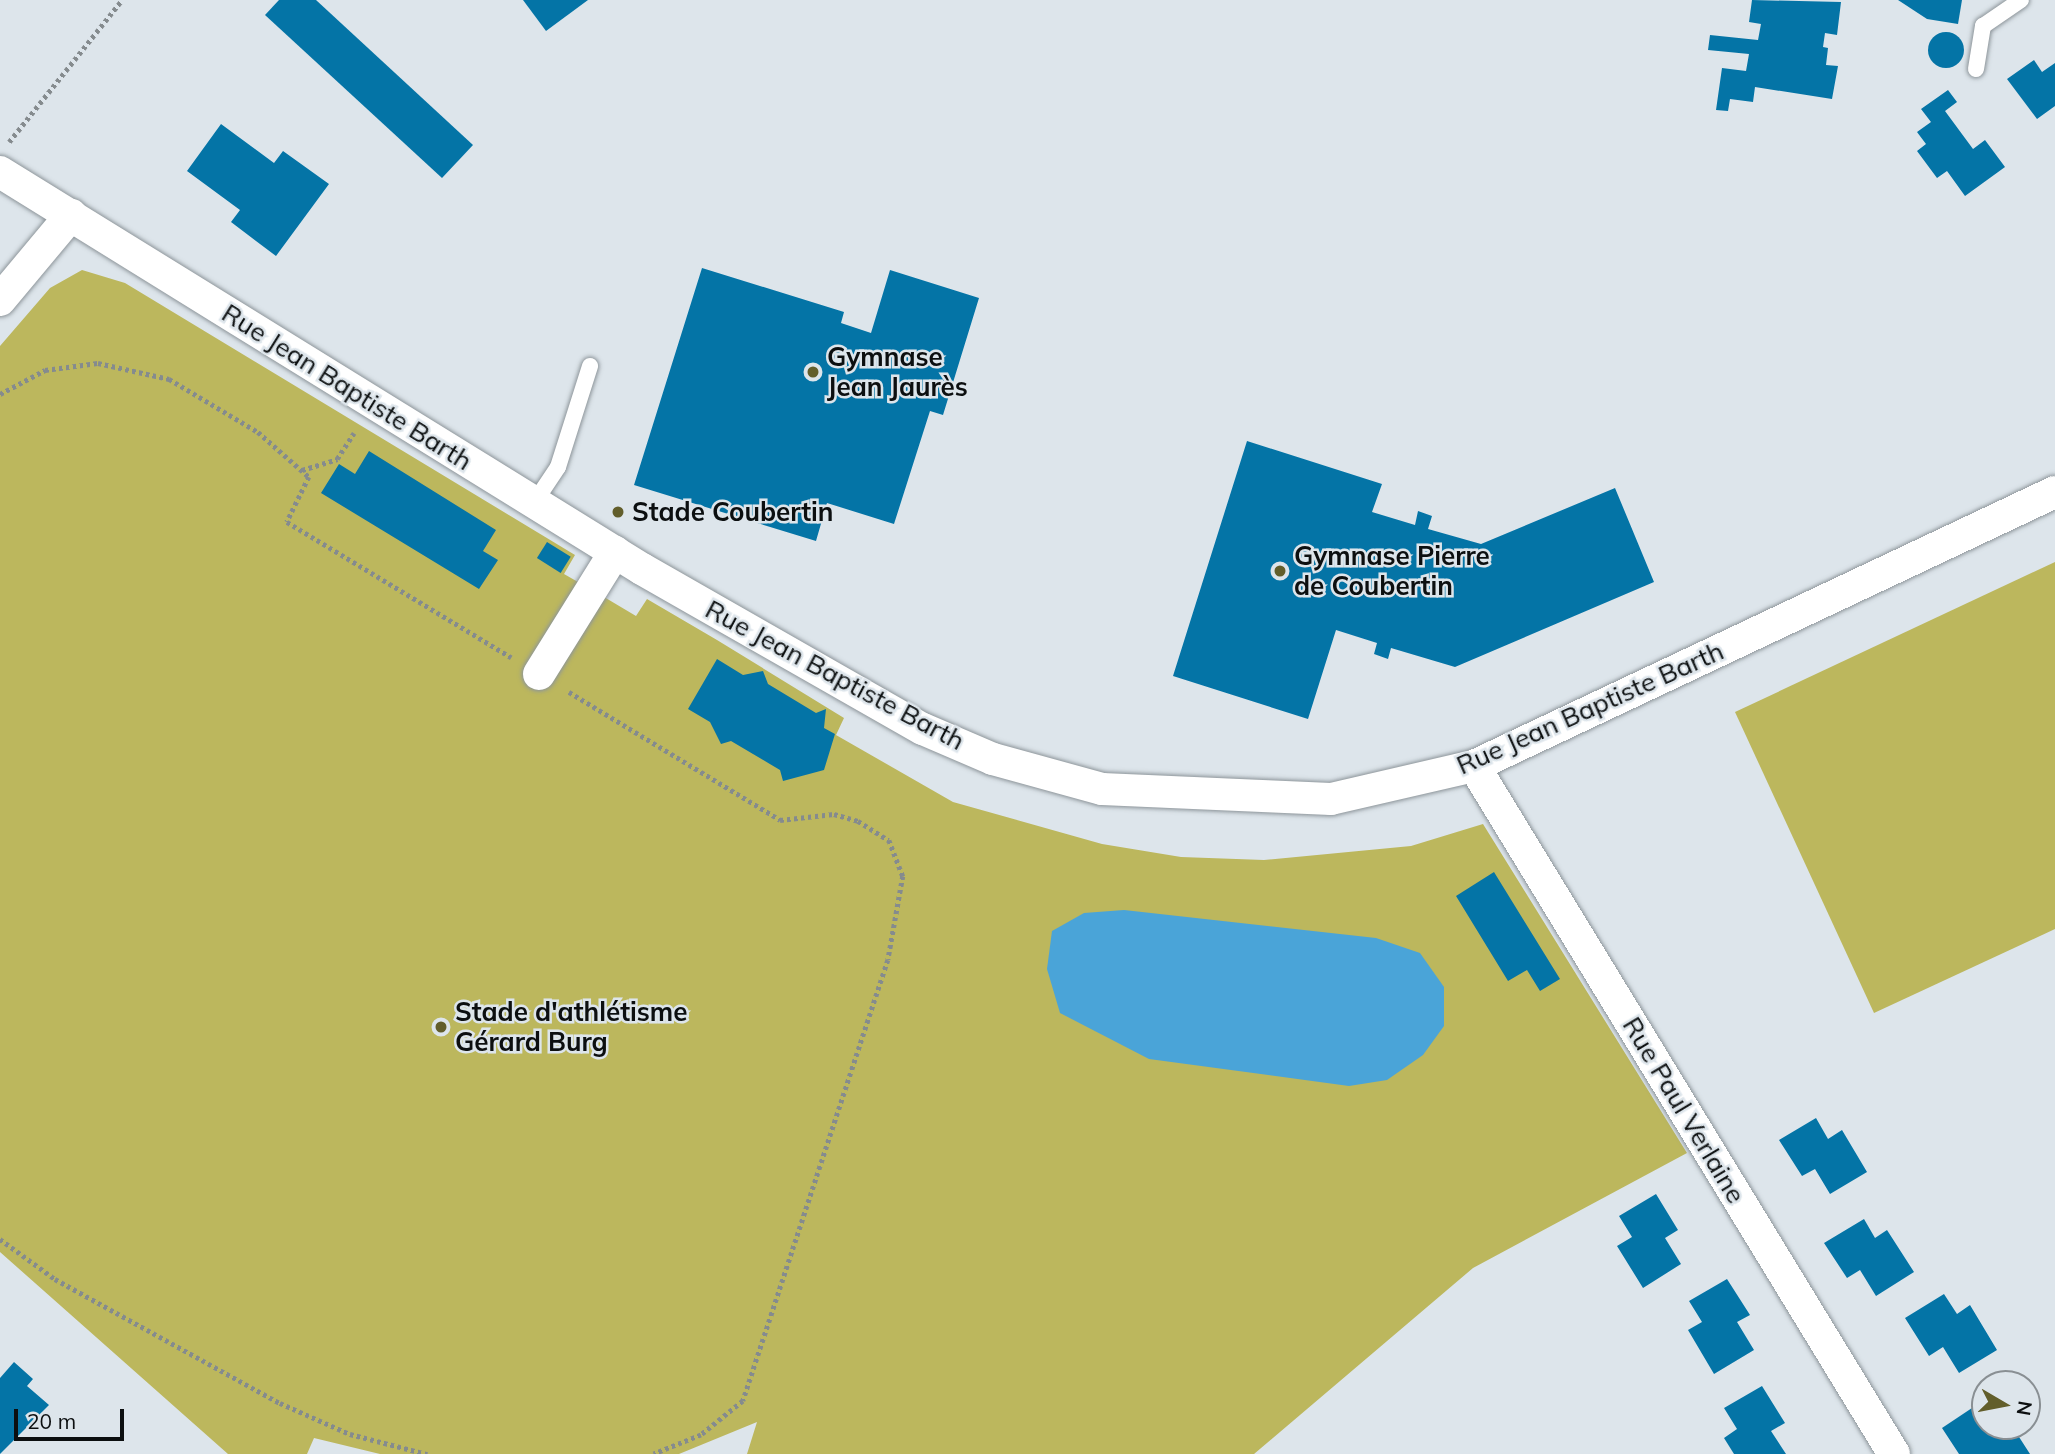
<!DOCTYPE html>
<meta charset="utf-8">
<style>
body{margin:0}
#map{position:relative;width:2055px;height:1454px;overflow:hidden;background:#dde5eb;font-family:Mulish,sans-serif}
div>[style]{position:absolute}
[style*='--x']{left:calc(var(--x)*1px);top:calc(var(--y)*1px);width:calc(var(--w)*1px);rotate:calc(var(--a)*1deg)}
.green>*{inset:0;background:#bcb75d}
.water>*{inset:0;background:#4aa4d8}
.building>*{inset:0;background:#0474a6;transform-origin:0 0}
.round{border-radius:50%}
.path>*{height:4.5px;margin-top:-2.25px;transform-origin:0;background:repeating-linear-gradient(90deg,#858b8e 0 3.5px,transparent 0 7px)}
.roads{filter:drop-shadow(0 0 2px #8d959a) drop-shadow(0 0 2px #8d959a)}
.lane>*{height:16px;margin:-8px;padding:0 8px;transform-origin:8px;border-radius:8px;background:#fff}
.street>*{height:32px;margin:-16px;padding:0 16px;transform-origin:16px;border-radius:16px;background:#fff}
.dots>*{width:19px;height:19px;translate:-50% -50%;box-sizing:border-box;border:4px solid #dde5eb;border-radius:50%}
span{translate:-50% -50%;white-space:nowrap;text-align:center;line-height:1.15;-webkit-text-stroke:5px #dde5eb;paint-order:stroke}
.poi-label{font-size:26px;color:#0c0f10;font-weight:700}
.left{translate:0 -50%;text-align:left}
.street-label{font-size:26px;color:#0c0f10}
.north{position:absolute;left:1971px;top:1370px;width:70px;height:70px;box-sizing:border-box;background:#dde5eb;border:2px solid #898f93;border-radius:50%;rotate:100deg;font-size:19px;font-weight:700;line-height:28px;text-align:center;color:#0c0f10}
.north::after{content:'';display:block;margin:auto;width:24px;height:32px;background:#625e2b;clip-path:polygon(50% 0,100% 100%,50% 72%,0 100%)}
.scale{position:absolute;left:14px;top:1409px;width:110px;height:32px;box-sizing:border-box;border:4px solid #0c0f10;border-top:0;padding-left:9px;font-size:21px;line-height:24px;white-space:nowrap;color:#0c0f10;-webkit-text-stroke:5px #dde5eb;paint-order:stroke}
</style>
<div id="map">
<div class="green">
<i style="clip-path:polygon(82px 270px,125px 283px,575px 555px,564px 574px,599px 594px,636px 616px,647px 599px,717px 640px,844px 718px,836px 735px,953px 802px,1102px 844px,1181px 857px,1264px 860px,1411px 846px,1483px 824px,1687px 1153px,1473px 1268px,1254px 1454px,747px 1454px,757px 1422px,679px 1454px,380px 1454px,314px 1438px,307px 1454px,228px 1454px,0 1252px,0 346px,50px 288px)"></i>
<i style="clip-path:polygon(2055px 562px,2055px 929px,1874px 1013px,1735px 712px)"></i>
</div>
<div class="water">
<i style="clip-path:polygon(1124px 910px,1376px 938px,1420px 953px,1444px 987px,1444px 1026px,1423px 1055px,1387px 1080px,1349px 1086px,1149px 1059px,1060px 1013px,1047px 969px,1052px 931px,1084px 913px)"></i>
</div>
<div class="building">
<i style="clip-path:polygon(279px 0,316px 0,473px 145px,442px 178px,265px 15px)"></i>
<i style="clip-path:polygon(523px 0,588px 0,546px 31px)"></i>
<i style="clip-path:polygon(1752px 0,1841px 2px,1837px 35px,1825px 33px,1823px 47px,1828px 48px,1826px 65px,1838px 66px,1832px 99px,1755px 87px,1753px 102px,1730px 99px,1728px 111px,1716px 110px,1722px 68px,1746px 71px,1749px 54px,1708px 50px,1710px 35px,1758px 40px,1761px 24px,1749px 22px)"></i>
<i style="clip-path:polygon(1898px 0,1962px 0,1958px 24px,1927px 19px)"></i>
<i class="round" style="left:1928px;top:32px;width:36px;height:36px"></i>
<i style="clip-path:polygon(2034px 60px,2042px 72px,2055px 63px,2055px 106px,2037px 119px,2007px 79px)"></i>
<i style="clip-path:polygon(1948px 90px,1957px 102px,1945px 111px,1973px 149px,1985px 140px,2005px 167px,1965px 196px,1947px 171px,1937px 178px,1917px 151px,1926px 144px,1917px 132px,1931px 122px,1921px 109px)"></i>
<i style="clip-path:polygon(221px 124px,274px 163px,283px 151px,329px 184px,276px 256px,231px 222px,240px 210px,187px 171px)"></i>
<i style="clip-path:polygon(702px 268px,844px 312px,841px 323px,871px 333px,890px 270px,979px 298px,943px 415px,930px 411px,894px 524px,827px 503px,816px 541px,634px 485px)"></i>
<i style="clip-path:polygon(1247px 441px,1382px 484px,1372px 512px,1415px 525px,1418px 511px,1432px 516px,1428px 529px,1481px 544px,1615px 488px,1654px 582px,1455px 667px,1391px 648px,1388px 659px,1374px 654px,1377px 643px,1336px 630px,1308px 719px,1173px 676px)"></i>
<i style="clip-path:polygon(369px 451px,496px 530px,483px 551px,498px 560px,479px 589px,321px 493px,339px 464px,355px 474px)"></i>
<i style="left:547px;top:542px;width:28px;height:19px;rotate:32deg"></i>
<i style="clip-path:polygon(717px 659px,743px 675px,763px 671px,768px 684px,816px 713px,826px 709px,824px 728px,835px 734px,824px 770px,783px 781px,780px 770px,731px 741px,721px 744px,710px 722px,688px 709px)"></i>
<i style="clip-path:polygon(1494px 872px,1560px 979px,1540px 991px,1527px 970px,1508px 981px,1456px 896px)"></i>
<i style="clip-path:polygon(1816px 1118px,1828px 1139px,1842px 1130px,1867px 1172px,1830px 1194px,1815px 1169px,1802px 1176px,1779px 1140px)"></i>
<i style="clip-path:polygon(1656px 1194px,1678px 1230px,1665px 1238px,1681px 1264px,1643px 1288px,1617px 1246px,1632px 1237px,1619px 1216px)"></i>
<i style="clip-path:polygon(1864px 1219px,1875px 1238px,1887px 1230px,1914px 1272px,1876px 1296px,1860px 1270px,1847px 1278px,1824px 1243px)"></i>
<i style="clip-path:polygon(1727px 1279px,1750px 1315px,1737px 1322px,1754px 1350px,1714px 1374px,1688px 1330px,1702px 1322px,1689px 1301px)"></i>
<i style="clip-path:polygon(1944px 1294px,1957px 1314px,1970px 1305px,1997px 1350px,1959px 1373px,1943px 1347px,1929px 1356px,1905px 1318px)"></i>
<i style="clip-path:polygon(14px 1362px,33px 1379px,27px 1386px,49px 1405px,0 1454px,0 1378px)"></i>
<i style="clip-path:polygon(1762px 1386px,1785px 1423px,1771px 1431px,1786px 1454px,1734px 1454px,1724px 1438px,1737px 1429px,1724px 1408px)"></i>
<i style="clip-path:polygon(1978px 1404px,1985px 1426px,2012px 1426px,2030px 1454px,1959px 1454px,1942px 1428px)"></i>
</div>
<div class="path">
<i style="--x:9;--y:142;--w:181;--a:-51.5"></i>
<i style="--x:0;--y:394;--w:51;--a:-28.1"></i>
<i style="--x:45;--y:370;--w:53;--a:-7.5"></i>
<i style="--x:98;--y:363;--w:73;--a:12.7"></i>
<i style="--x:169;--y:379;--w:104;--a:30.8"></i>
<i style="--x:258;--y:432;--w:68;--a:41.4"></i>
<i style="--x:309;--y:477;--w:50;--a:116.1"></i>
<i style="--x:287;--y:522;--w:262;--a:31.1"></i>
<i style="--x:302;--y:470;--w:37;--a:-17"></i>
<i style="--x:337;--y:459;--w:31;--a:-57"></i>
<i style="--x:569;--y:692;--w:247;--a:31.2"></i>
<i style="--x:780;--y:820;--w:54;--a:-6.3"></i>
<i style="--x:834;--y:814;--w:25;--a:16"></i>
<i style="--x:858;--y:821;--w:36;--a:32"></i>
<i style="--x:889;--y:840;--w:39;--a:69"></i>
<i style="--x:903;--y:876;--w:85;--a:100.1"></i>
<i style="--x:888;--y:960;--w:464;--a:108.2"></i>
<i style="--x:743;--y:1401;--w:54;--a:141"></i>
<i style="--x:701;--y:1435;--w:51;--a:158"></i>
<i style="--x:0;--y:1239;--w:68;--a:36"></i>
<i style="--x:55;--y:1279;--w:257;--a:28.9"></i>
<i style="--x:280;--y:1403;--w:77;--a:23.9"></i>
<i style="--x:350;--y:1434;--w:80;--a:14.6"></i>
</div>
<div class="roads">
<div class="lane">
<i style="--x:1976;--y:69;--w:44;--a:-80.8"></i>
<i style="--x:1983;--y:26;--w:46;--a:-34.4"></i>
<i style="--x:534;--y:503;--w:43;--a:-56.3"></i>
<i style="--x:558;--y:467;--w:106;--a:-72.4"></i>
</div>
<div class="street">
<i style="--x:0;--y:172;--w:755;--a:31.73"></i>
<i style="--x:642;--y:569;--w:323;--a:29.7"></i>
<i style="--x:923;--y:729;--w:76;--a:23.2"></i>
<i style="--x:993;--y:759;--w:113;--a:15.4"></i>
<i style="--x:1102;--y:789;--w:229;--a:2.5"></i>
<i style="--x:1331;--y:799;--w:147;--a:-13"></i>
<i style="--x:1474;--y:766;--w:642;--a:-25.25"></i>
<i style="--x:0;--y:300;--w:111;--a:-50.1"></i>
<i style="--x:539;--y:674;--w:144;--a:-58.1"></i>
<i style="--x:1474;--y:766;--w:806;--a:58.6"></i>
</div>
</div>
<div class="dots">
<i style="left:813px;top:372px;background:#625e2b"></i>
<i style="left:618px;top:512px;background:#625e2b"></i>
<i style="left:1280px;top:571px;background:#625e2b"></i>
<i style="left:441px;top:1027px;background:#625e2b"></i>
</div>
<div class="poi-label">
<span class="left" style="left:827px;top:372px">Gymnase<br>Jean Jaurès</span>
<span class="left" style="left:632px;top:512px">Stade Coubertin</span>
<span class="left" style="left:1294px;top:571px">Gymnase Pierre<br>de Coubertin</span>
<span class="left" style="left:455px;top:1027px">Stade d'athlétisme<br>Gérard Burg</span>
</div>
<div class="street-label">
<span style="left:347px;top:387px;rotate:32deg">Rue Jean Baptiste Barth</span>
<span style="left:835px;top:675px;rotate:28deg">Rue Jean Baptiste Barth</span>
<span style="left:1590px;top:708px;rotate:-24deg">Rue Jean Baptiste Barth</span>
<span style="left:1684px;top:1110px;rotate:59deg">Rue Paul Verlaine</span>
</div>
<div class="north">N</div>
<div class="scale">20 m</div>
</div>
